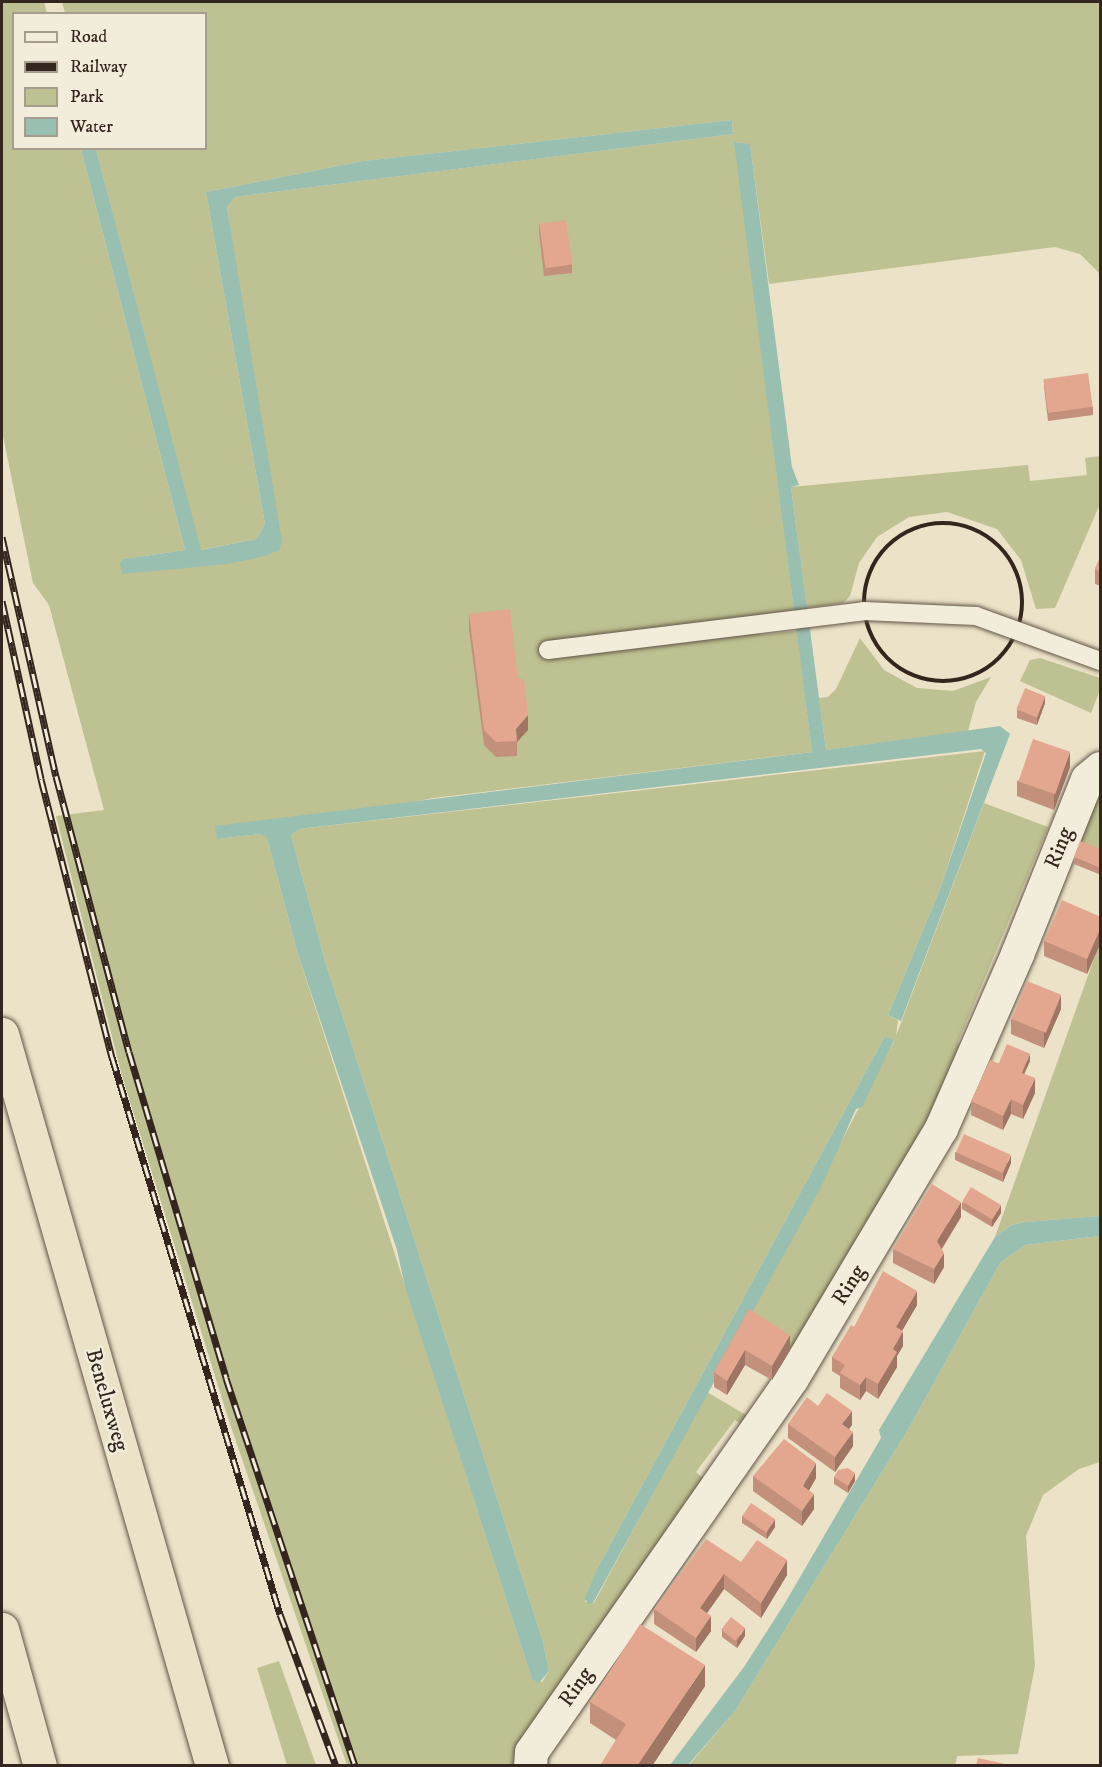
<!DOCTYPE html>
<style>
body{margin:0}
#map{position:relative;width:1102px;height:1767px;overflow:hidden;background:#ebe2c7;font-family:"IM FELL DW Pica",serif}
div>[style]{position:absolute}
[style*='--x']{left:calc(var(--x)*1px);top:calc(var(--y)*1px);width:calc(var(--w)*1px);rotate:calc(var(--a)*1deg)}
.green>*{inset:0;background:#bec191}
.water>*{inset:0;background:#99bfb0}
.path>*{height:4px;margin-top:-2px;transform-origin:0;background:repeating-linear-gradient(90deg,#34261e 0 1.5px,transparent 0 4.5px)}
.path>.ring{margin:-2px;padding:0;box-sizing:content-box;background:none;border:4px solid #34261e;border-radius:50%}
.roads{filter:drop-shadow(0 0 2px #625548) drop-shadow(0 0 2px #625548)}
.service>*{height:18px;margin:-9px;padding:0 9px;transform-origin:9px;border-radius:9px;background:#f2ecdb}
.minor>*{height:33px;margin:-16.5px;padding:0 16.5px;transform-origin:16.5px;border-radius:16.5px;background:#f2ecdb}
.motorway>*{height:33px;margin:-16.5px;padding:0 16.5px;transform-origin:16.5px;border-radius:16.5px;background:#ebe2c7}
.rail>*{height:7px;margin-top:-3.5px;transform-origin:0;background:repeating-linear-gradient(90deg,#f2ecdb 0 14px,#34261e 0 28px);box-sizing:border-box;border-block:2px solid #34261e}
.wall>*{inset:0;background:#c3907b}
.shaded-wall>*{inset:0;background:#9f7564}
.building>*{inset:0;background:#e3a78f;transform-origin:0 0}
span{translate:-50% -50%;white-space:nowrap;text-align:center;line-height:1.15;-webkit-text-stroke:5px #f2ecdb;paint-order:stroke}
.street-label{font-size:22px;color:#34261e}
.frame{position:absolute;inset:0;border:3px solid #34261e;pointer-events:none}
.legend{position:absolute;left:12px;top:12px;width:195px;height:138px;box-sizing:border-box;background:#f2ecdb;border:2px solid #a69d8f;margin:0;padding:8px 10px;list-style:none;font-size:18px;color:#34261e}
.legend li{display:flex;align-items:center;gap:12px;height:30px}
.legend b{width:30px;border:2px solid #a69d8f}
</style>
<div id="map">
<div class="green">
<i style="clip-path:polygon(2px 2px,44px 2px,47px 13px,14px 14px,14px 148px,81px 149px,185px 550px,124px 559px,278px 550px,227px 207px,235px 197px,733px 134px,732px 120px,363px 161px,206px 192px,265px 524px,256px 539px,200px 550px,96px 149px,206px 148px,206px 14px,65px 13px,62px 2px,1100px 2px,1100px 274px,1080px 254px,1055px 247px,769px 284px,750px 145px,735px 142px,794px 610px,758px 615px,760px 635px,797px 631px,812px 752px,434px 798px,217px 839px,260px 834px,267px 838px,297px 951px,532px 1679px,542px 1682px,549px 1671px,543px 1642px,325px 961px,291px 835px,299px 829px,985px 751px,940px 889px,888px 1015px,898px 1020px,896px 1036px,984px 803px,1048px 827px,958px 1042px,961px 1058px,939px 1107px,795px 1353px,746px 1323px,894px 1041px,885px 1036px,597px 1569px,585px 1602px,594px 1603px,707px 1392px,751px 1418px,745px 1427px,735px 1420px,696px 1472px,706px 1481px,518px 1765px,347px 1765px,228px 1418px,122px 1076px,56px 816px,104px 810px,49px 605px,33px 583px,2px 431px)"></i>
<i style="clip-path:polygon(1100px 456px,1100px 504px,1055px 608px,1036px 609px,1021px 560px,997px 529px,947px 512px,909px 517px,877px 537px,859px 563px,850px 596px,843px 603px,807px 608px,791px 487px,1028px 465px,1030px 481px,1087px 475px,1085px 458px)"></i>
<i style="clip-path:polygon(860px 638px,884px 670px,917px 688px,953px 691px,991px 677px,976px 702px,968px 731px,826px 750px,819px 698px,828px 697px,836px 689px)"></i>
<i style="clip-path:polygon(1040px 658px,1100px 678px,1100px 690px,1091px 713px,1020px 681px,1030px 660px)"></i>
<i style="clip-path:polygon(1100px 790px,1100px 857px,1080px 849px,1080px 839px)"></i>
<i style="clip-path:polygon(1100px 942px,1100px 1216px,1025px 1222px,1011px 1225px,995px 1237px)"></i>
<i style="clip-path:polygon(1100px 1236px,1100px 1462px,1079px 1469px,1043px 1495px,1026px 1536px,1035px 1666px,1018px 1754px,957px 1756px,955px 1766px,688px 1766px,735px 1711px,909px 1428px,1000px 1263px,1025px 1245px)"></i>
<i style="clip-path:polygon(279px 1661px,316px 1765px,287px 1765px,257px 1668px)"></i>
</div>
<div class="water">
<i style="clip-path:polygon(732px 120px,733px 134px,235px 197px,227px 207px,282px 542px,279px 550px,265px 556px,227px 564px,122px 574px,120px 563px,124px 559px,185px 550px,81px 149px,96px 149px,201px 550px,256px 539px,265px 524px,206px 192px,363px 161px)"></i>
<i style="clip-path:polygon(734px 142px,750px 144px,792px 467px,799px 485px,791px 487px,826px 750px,1000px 726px,1010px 734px,901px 1021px,888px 1015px,940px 889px,986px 753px,981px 749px,299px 829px,291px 835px,325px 961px,543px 1642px,549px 1671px,539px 1683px,532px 1679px,405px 1287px,397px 1250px,297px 951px,267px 838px,260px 834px,217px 839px,215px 826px,812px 752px)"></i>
<i style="clip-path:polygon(885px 1036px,894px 1040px,862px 1107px,856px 1109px,821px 1187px,593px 1603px,588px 1604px,585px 1598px,597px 1569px)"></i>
<i style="clip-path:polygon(1100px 1216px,1100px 1236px,1025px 1245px,1000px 1263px,909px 1428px,735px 1711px,688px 1765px,670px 1765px,744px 1667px,785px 1603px,881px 1438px,879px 1430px,995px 1237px,1011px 1225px,1025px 1222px)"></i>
</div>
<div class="path">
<i class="ring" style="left:864px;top:523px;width:154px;height:154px"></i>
</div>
<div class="roads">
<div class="service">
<i style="--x:548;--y:650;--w:318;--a:-7"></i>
<i style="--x:864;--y:611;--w:112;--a:2.6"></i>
<i style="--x:976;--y:616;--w:132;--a:19.9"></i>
</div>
<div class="minor">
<i style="--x:530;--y:1766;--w:14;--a:-86"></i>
<i style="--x:531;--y:1752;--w:456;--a:-55.1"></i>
<i style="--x:792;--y:1378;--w:291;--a:-59.2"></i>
<i style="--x:941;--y:1128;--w:190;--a:-66.4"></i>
<i style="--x:1017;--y:954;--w:188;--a:-68.2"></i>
<i style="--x:1087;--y:779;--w:17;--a:-40"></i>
</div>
<div class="motorway">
<i style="--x:2;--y:1034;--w:762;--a:73.99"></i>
<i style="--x:2;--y:1629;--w:142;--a:74.5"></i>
</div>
</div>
<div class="rail">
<i style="--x:2;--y:537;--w:245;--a:77.3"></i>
<i style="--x:56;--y:776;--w:285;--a:75.2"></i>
<i style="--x:129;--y:1052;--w:340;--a:73.4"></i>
<i style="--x:226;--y:1378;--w:409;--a:71.6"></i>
<i style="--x:2;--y:601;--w:182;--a:77.6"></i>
<i style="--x:41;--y:779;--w:287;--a:75.7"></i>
<i style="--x:112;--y:1057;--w:582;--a:73.22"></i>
<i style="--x:280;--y:1614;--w:162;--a:69.8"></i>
</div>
<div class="wall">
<i style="clip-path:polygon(539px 224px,572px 265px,572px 273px,544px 276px,539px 232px)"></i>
<i style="clip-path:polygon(1044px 380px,1093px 407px,1093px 415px,1048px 421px,1044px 387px)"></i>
<i style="clip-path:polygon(1101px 555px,1101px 586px,1095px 584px,1095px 569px)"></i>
<i style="clip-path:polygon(469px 614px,518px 679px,528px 730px,517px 742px,517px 756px,496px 757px,484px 745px,469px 629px)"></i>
<i style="clip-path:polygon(1045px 703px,1037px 725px,1017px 718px,1017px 710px)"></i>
<i style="clip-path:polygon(1070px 767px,1054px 810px,1017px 796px,1017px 781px)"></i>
<i style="clip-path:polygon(1101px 849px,1101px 875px,1074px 864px,1074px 857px)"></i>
<i style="clip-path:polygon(1101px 917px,1101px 942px,1087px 974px,1044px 956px,1044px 941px)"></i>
<i style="clip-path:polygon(1061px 1009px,1044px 1048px,1011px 1034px,1011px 1019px)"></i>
<i style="clip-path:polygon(1030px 1061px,1024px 1074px,1035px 1093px,1023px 1119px,1011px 1114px,1003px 1130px,971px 1115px,971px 1101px,999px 1064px)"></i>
<i style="clip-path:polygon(955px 1152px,1011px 1163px,1003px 1182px,955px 1160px)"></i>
<i style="clip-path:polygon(962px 1202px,1001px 1213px,992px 1227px,962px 1209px)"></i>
<i style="clip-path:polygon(961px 1217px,942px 1249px,944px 1267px,934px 1284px,893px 1263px,893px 1249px)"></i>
<i style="clip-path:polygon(917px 1305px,902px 1331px,903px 1346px,897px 1356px,897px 1367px,878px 1399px,866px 1391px,860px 1400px,840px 1388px,840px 1376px,832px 1371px,832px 1357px,854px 1327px)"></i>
<i style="clip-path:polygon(749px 1309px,790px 1350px,772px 1380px,745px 1365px,727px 1395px,714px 1387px,714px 1372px)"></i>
<i style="clip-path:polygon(818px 1406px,852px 1425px,849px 1429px,853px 1446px,835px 1472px,788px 1438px,788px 1424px)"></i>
<i style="clip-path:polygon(753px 1476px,816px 1478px,809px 1490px,814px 1509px,802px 1526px,753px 1491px)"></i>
<i style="clip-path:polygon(834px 1477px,855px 1481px,848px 1493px,834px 1484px)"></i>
<i style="clip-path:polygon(742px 1516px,775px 1527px,767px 1539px,742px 1523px)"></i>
<i style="clip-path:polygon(741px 1562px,787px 1575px,761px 1618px,724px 1589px,707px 1613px,711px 1631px,696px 1652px,654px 1624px,654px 1609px)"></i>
<i style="clip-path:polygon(722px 1630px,745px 1636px,737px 1648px,722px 1637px)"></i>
<i style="clip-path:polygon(705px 1686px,652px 1766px,600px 1766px,616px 1740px,590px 1723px,590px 1702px)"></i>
</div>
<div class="shaded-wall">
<i style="clip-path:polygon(1045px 696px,1045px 703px,1037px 725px,1037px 718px)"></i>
<i style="clip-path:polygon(528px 715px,528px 730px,517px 742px,516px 729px)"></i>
<i style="clip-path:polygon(1070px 752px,1070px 767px,1054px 810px,1054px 795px)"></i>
<i style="clip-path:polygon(1101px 927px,1101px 942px,1087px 974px,1087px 959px)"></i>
<i style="clip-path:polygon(1061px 995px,1061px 1009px,1044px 1048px,1044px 1033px)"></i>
<i style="clip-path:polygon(1030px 1054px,1030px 1061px,1021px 1081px,1021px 1074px)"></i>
<i style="clip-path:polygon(1035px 1078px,1035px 1093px,1023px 1119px,1023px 1105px)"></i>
<i style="clip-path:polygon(1011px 1099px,1011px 1114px,1003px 1130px,1003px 1116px)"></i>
<i style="clip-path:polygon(1011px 1155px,1011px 1163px,1003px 1182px,1003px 1174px)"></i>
<i style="clip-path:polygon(961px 1202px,961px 1217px,937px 1256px,937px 1241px)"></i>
<i style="clip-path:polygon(1001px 1205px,1001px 1213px,992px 1227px,992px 1220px)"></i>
<i style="clip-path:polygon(944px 1253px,944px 1267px,934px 1284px,934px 1269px)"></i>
<i style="clip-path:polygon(917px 1291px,917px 1305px,896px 1341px,896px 1327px)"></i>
<i style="clip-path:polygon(903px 1331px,903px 1346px,897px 1356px,897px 1367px,878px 1399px,878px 1384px,893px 1349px)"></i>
<i style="clip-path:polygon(790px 1335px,790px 1350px,772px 1380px,772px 1366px)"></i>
<i style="clip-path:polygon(745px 1350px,745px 1365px,727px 1395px,727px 1381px)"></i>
<i style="clip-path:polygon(866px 1377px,866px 1391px,860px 1400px,860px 1385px)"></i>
<i style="clip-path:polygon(852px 1411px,852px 1425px,842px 1438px,842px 1424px)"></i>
<i style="clip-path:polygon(853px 1432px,853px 1446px,835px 1472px,835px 1457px)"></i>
<i style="clip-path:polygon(816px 1463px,816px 1478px,803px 1501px,803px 1486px)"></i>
<i style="clip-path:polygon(855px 1473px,855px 1481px,848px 1493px,848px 1486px)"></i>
<i style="clip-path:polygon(814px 1494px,814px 1509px,802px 1526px,802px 1511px)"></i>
<i style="clip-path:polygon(775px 1519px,775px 1527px,767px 1539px,767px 1532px)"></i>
<i style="clip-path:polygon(787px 1560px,787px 1575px,761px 1618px,761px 1603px)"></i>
<i style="clip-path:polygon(724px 1574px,724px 1589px,700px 1623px,700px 1608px)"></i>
<i style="clip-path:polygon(711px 1616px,711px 1631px,696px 1652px,696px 1638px)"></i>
<i style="clip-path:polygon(745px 1628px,745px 1636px,737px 1648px,737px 1641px)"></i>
<i style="clip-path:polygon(705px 1665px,705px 1686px,652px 1766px,637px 1766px)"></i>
</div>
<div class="building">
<i style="left:566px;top:220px;width:45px;height:27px;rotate:82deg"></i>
<i style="left:1088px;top:373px;width:34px;height:45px;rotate:82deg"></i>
<i style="clip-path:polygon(1101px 555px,1101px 572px,1095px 569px)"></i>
<i style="clip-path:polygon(510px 609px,518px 679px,524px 679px,528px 715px,516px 729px,517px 741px,496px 742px,484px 730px,469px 614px)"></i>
<i style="left:1025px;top:688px;width:22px;height:23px;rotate:22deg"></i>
<i style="left:1033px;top:739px;width:39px;height:45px;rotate:19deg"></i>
<i style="clip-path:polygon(1080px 841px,1101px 849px,1101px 868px,1074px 857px)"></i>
<i style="clip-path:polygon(1062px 900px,1101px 917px,1101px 927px,1087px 959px,1044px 941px)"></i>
<i style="left:1027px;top:981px;width:37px;height:41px;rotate:22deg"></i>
<i style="left:1007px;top:1044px;width:25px;height:22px;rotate:23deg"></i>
<i style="clip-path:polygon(990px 1060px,1035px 1078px,1023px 1105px,1011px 1099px,1003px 1116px,971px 1101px)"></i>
<i style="left:964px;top:1134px;width:51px;height:20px;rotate:24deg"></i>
<i style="clip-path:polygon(932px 1184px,961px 1202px,937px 1241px,944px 1253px,934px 1269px,893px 1249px)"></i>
<i style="left:971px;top:1187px;width:35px;height:17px;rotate:31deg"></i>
<i style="clip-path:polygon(883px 1271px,917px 1291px,896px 1327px,903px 1331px,893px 1349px,897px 1352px,878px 1384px,866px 1377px,860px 1385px,840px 1373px,845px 1365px,832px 1357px,851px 1325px,854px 1327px)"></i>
<i style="clip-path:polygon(749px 1309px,790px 1335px,772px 1366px,745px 1350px,727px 1381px,714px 1372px)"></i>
<i style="clip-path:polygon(827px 1393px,852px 1411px,842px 1424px,853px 1432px,835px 1457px,788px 1424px,807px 1397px,818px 1406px)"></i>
<i style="clip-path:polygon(784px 1439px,816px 1463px,803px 1486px,814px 1494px,802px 1511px,753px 1476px)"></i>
<i style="clip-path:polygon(848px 1468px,855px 1473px,848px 1486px,834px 1477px,838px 1470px)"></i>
<i style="left:751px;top:1503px;width:29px;height:16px;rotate:34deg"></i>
<i style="clip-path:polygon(706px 1539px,741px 1562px,757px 1540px,787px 1560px,761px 1603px,724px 1574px,700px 1608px,711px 1616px,696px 1638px,654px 1609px)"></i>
<i style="left:731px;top:1617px;width:18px;height:16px;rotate:38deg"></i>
<i style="clip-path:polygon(640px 1624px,705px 1665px,637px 1766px,600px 1766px,626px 1724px,590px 1702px)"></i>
<i style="clip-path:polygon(978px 1758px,1014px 1766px,976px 1766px)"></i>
</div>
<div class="street-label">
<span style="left:1059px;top:848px;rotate:-68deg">Ring</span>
<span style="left:849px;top:1285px;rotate:-58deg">Ring</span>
<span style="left:107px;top:1400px;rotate:74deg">Beneluxweg</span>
<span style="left:576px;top:1687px;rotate:-55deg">Ring</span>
</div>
<div class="frame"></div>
<ul class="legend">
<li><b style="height:8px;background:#f2ecdb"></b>Road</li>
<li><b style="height:8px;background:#34261e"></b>Railway</li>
<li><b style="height:16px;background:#bec191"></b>Park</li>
<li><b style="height:16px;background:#99bfb0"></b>Water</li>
</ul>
</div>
